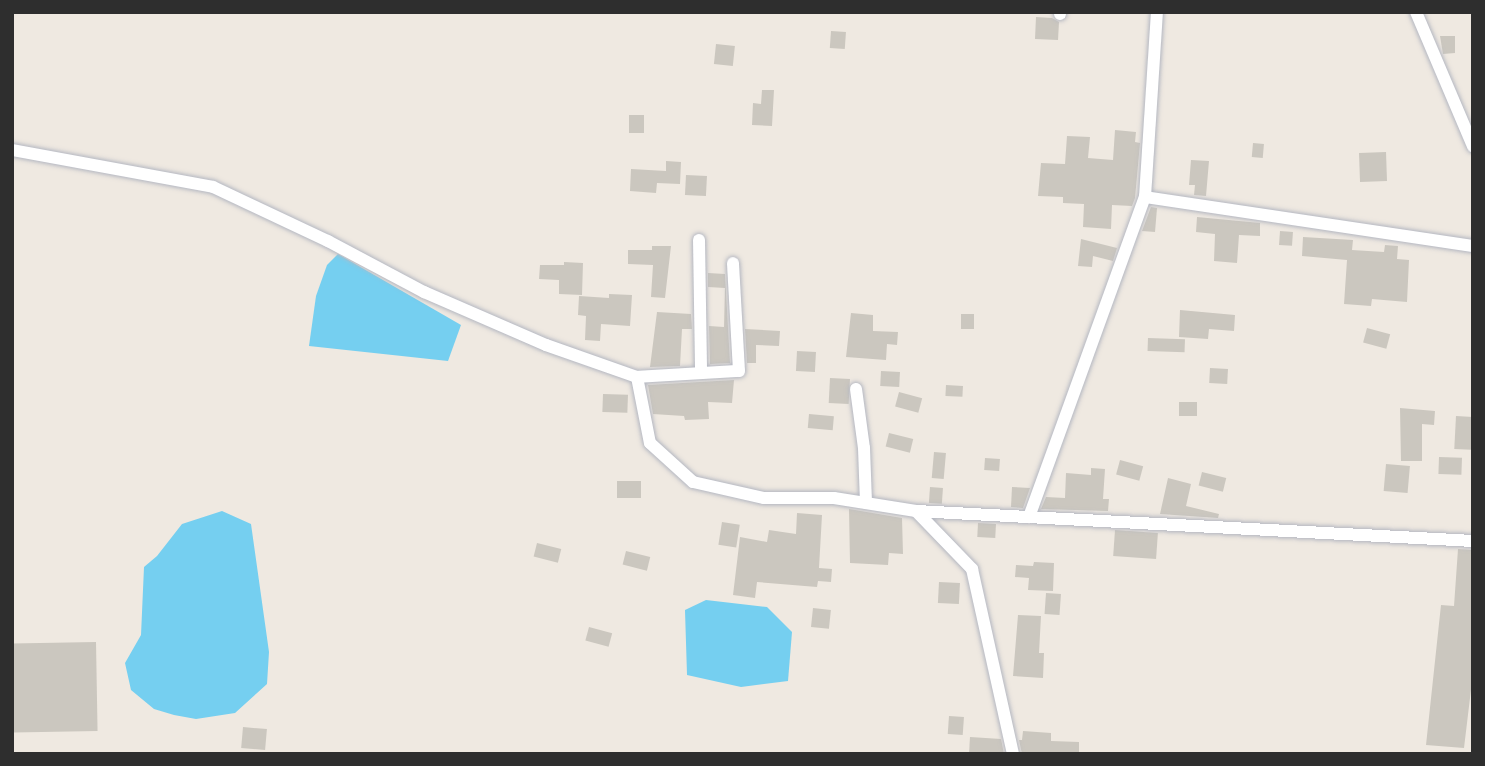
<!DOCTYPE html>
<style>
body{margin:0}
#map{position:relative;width:1485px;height:766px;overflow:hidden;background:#efe9e1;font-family:Inter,sans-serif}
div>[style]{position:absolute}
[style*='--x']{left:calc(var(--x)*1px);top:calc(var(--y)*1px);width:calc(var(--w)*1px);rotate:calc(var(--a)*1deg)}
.water>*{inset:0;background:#75cff0}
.building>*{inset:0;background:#cbc7bf;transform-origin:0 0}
.roads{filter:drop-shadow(0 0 2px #b4b7c1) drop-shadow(0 0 2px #b4b7c1)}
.street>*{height:12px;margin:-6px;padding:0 6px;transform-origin:6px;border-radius:6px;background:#fff}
span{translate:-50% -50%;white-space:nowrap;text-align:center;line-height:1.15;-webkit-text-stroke:6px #fff;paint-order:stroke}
.frame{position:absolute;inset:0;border:14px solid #2e2e2e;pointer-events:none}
</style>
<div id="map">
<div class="water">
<i style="clip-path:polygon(338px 254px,461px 325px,448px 361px,309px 346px,316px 296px,327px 265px)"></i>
<i style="clip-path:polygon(222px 511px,251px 524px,269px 652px,267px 684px,235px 713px,196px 719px,174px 715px,154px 709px,131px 690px,125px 663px,141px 635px,144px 567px,157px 556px,182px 524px)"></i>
<i style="clip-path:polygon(706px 600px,767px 607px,792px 632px,788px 681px,741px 687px,687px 675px,685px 610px)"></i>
</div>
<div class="building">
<i style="clip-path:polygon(1036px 17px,1052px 18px,1059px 22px,1058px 40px,1035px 39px)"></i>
<i style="left:831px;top:31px;width:15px;height:17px;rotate:4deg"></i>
<i style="clip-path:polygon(1440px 36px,1455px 36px,1455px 53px,1443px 54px)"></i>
<i style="left:716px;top:44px;width:19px;height:20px;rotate:6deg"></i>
<i style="clip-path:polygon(762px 90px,774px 90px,772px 126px,752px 125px,753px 103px,761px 104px)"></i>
<i style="left:629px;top:115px;width:15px;height:18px"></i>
<i style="clip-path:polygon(1115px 130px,1136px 132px,1135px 142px,1140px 143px,1135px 198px,1132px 206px,1112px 205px,1111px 229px,1083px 227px,1084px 204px,1063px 203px,1063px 197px,1038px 196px,1041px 163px,1065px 164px,1067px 136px,1090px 137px,1088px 158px,1113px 160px)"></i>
<i style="left:1253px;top:143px;width:11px;height:14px;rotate:5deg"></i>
<i style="left:1386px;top:152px;width:29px;height:27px;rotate:88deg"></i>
<i style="clip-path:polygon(1191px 160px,1209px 161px,1206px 196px,1194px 195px,1195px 185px,1189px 185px)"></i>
<i style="clip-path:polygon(666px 161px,681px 162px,680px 184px,657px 183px,656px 193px,630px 191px,631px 169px,666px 171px)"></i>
<i style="left:686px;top:175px;width:21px;height:20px;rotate:3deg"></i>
<i style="clip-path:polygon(1151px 207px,1157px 208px,1155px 232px,1142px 231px)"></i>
<i style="clip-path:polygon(1197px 217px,1260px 223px,1260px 236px,1239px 235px,1237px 263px,1214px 261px,1215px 234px,1196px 232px)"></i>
<i style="left:1280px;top:231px;width:13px;height:14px;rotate:4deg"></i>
<i style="clip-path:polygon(1303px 237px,1353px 240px,1352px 250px,1384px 252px,1385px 245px,1398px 246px,1397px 259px,1409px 260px,1407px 302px,1372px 299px,1371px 306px,1344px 304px,1347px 260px,1302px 256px)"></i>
<i style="clip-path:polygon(1081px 239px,1117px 248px,1113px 261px,1093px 256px,1092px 267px,1078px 266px)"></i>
<i style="clip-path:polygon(652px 246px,671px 246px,665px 298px,651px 297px,653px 265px,628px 264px,628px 250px,652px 250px)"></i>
<i style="clip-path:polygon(564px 262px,583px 263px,582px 295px,559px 294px,559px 280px,539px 279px,540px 265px,564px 265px)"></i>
<i style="clip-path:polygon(708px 273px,725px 274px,730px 363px,710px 364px,709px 326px,724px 327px,725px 288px,708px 287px)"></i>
<i style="clip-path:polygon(609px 294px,632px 295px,630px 326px,601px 324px,600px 341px,585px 340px,586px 316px,578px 315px,579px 296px,609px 298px)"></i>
<i style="clip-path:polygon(1180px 310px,1235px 315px,1234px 331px,1209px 329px,1208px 339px,1179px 337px)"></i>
<i style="clip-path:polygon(657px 312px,691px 314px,692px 329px,682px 329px,680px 366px,650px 367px)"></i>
<i style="clip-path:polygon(851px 313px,873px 315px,873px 331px,898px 332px,897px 345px,887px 344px,886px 360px,846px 357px)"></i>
<i style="left:961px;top:314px;width:13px;height:15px"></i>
<i style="left:1367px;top:328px;width:24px;height:15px;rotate:15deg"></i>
<i style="clip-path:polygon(745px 329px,780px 331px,779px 346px,756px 345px,756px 363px,747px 363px)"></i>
<i style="left:1148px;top:338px;width:37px;height:13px;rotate:2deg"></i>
<i style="left:797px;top:351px;width:19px;height:20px;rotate:3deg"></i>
<i style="left:1210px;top:368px;width:18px;height:15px;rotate:3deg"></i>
<i style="left:881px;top:371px;width:19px;height:15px;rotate:3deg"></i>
<i style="left:830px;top:378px;width:20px;height:25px;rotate:3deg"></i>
<i style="clip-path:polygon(734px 380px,732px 403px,708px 402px,709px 419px,685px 420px,684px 416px,653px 414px,648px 385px)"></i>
<i style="left:946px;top:385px;width:17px;height:11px;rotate:3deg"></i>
<i style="left:899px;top:392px;width:24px;height:15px;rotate:15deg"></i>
<i style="left:603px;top:394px;width:25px;height:18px;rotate:2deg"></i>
<i style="left:1179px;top:402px;width:18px;height:14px"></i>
<i style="clip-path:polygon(1400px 408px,1435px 411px,1434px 425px,1422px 424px,1422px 461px,1401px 461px)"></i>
<i style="left:809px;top:414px;width:25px;height:14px;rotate:5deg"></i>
<i style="left:1456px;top:416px;width:17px;height:33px;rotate:3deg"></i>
<i style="left:889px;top:433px;width:25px;height:14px;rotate:14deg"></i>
<i style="left:934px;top:452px;width:12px;height:26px;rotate:5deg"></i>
<i style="left:1439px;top:457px;width:23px;height:17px;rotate:2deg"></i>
<i style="left:985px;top:458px;width:15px;height:12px;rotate:4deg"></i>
<i style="left:1120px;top:460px;width:24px;height:15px;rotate:15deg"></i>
<i style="left:1386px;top:464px;width:24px;height:27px;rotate:5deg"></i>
<i style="clip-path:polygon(1091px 468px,1105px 469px,1103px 499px,1109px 499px,1108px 511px,1041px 509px,1046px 497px,1065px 498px,1066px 473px,1091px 475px)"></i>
<i style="left:1202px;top:472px;width:25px;height:14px;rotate:14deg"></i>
<i style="clip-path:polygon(1168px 478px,1191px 484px,1186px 506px,1219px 514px,1218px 518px,1160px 514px)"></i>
<i style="left:617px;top:481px;width:24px;height:17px"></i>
<i style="left:930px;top:487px;width:13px;height:16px;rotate:4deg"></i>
<i style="clip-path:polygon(1012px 487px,1030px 488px,1023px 508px,1011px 507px)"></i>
<i style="clip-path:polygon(849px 509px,902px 518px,903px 554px,889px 553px,888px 565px,850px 563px)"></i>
<i style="clip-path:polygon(797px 513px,822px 515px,819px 568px,832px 569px,831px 582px,818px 581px,817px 587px,757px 582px,755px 598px,733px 595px,740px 537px,767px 542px,769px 530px,796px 534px)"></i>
<i style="left:722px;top:522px;width:18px;height:23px;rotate:9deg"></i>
<i style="left:978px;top:523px;width:18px;height:14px;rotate:3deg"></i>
<i style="left:1115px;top:530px;width:43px;height:26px;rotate:4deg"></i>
<i style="left:537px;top:543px;width:25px;height:14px;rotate:14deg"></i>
<i style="clip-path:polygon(1458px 549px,1473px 550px,1473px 673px,1464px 748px,1426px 745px,1441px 605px,1454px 606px)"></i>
<i style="left:626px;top:551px;width:25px;height:14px;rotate:14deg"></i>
<i style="clip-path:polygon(1034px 562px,1054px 563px,1053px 591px,1028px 590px,1029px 578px,1015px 577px,1016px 565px,1033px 566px)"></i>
<i style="left:939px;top:582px;width:21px;height:21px;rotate:3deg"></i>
<i style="left:1046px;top:593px;width:15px;height:21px;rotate:4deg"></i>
<i style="left:813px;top:608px;width:18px;height:19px;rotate:6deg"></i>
<i style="clip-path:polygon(1018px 615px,1041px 616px,1039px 653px,1044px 653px,1043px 678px,1013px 676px)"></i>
<i style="left:589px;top:627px;width:24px;height:14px;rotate:15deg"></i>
<i style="left:96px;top:642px;width:89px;height:84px;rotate:89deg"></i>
<i style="left:949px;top:716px;width:15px;height:18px;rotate:4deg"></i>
<i style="left:243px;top:727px;width:24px;height:21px;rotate:5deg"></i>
<i style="clip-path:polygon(1023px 731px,1051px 733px,1051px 741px,1079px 742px,1079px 754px,1022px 754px,1019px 740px,1022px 740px)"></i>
<i style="clip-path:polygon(970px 737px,1001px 739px,1004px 754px,969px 754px)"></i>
</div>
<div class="roads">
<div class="street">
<i style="--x:1416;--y:12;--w:146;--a:67"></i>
<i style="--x:1060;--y:14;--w:2;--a:-90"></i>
<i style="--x:12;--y:150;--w:204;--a:10.4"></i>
<i style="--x:213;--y:187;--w:127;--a:25.2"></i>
<i style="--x:328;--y:241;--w:109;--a:28"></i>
<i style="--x:424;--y:292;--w:133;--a:23.5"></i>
<i style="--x:546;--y:345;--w:96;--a:19.4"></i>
<i style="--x:637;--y:377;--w:67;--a:78.9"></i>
<i style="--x:650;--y:443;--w:58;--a:42.2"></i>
<i style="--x:693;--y:482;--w:73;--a:12.7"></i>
<i style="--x:764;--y:498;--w:70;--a:0"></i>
<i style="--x:834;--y:498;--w:83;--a:9"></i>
<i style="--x:916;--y:511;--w:81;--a:46"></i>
<i style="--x:972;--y:569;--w:189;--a:77.5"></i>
<i style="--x:1145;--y:197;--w:332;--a:8.5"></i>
<i style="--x:699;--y:240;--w:133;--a:89.1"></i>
<i style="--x:637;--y:377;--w:102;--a:-3.4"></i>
<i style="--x:739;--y:371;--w:108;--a:-93.2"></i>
<i style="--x:856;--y:389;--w:60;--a:82.3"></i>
<i style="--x:864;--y:448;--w:55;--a:87.9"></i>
<i style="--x:916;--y:511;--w:558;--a:3.08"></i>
<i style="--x:1029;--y:517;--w:340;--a:-70.1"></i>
<i style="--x:1145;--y:197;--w:185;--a:-86.3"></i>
</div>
</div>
<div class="frame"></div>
</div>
